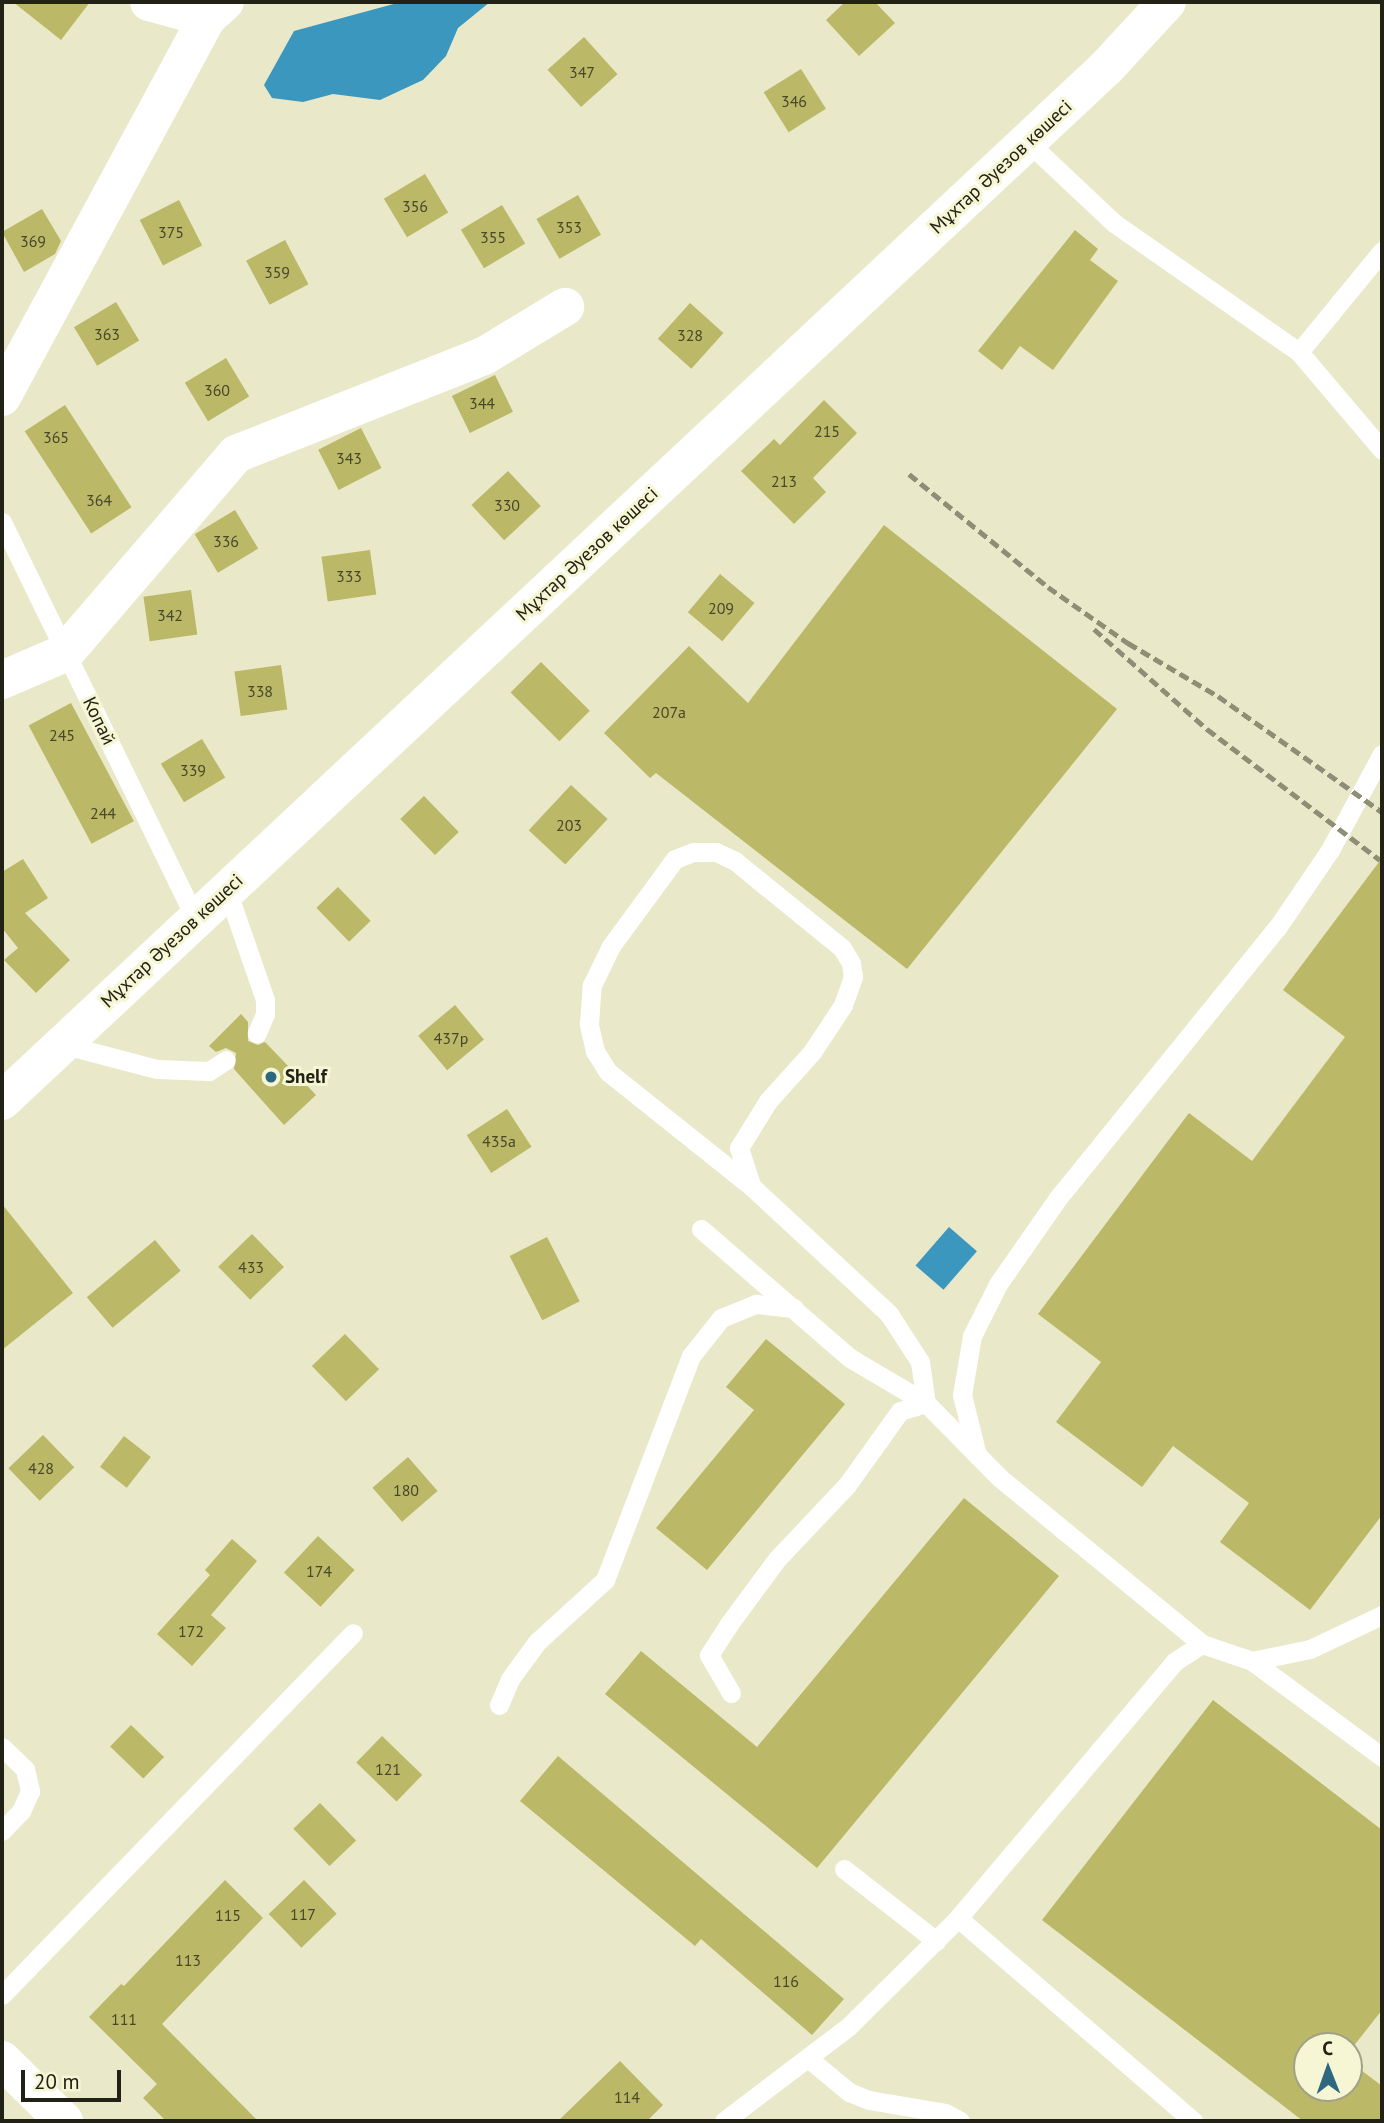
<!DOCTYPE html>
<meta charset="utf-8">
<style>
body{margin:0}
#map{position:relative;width:1384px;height:2123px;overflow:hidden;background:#e9e8c8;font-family:"PT Sans",sans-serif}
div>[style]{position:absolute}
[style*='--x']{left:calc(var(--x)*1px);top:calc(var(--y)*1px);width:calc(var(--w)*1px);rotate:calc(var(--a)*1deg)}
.water>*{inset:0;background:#3b97be;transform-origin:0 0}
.building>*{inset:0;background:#bbb867;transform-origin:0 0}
.lane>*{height:19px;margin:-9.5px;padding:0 9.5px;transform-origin:9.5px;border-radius:9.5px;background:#fff}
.street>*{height:38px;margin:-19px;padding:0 19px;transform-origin:19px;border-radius:19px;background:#fff}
.secondary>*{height:38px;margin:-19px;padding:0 19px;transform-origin:19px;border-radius:19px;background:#fff}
.rail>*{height:5px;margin-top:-2.5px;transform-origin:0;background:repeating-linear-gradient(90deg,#8e8e77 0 10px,transparent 0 15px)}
.dots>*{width:19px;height:19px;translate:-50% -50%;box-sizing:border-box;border:4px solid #f6f6d5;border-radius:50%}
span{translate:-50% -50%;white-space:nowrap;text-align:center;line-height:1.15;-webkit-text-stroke:6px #f6f6d5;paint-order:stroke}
.number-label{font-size:16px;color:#48472a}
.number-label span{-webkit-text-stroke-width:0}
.street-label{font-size:19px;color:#212115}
.poi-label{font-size:19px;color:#212115;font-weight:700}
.left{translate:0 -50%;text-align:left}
.frame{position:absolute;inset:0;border:4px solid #212115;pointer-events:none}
.north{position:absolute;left:1293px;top:2032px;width:70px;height:70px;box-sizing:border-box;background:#f6f6d5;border:2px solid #a1a188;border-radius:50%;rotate:359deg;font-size:19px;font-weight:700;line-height:28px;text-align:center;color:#212115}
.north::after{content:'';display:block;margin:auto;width:24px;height:32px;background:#2e6780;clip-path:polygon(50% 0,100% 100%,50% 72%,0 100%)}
.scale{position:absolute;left:21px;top:2070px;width:100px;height:32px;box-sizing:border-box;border:4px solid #212115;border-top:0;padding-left:9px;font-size:21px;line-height:24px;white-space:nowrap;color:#212115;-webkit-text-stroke:5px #f6f6d5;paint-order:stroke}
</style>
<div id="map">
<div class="water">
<i style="clip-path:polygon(401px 2px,490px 2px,458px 28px,446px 56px,423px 80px,380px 100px,333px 94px,303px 102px,272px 98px,264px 85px,294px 31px)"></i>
<i style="left:949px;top:1227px;width:37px;height:51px;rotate:41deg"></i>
</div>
<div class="building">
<i style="clip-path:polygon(13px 2px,90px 2px,61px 40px)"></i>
<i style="clip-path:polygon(845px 2px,875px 2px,895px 23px,859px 56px,826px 20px)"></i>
<i style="left:584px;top:37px;width:50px;height:49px;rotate:48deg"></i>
<i style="left:801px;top:69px;width:47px;height:44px;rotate:58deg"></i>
<i style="left:425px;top:174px;width:45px;height:48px;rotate:59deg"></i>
<i style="left:578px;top:195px;width:46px;height:48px;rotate:60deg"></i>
<i style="left:179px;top:200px;width:51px;height:44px;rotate:63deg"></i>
<i style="left:502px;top:205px;width:45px;height:48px;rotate:59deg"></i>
<i style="clip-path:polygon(42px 209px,61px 241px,55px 254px,24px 272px,2px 232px)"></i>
<i style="clip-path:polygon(1075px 230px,1098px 249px,1090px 260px,1118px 281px,1053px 370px,1020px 346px,1002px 370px,978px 351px)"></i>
<i style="left:285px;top:240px;width:50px;height:44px;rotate:62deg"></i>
<i style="left:116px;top:302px;width:45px;height:49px;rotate:59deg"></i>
<i style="left:690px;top:303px;width:45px;height:48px;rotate:42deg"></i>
<i style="left:226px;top:358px;width:45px;height:48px;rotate:59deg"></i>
<i style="left:495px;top:375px;width:41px;height:48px;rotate:64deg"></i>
<i style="clip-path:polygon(824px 400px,857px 433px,813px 478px,826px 492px,794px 524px,741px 471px,774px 439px,780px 445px)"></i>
<i style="left:65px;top:405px;width:122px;height:48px;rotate:57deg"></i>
<i style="left:361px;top:428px;width:45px;height:48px;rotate:63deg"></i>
<i style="left:508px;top:471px;width:48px;height:50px;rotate:47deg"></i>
<i style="left:235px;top:510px;width:45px;height:47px;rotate:59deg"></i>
<i style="clip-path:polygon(884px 525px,1117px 709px,907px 969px,656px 773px,650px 778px,604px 733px,689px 646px,748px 703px)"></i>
<i style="left:370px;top:550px;width:45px;height:49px;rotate:82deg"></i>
<i style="left:720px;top:574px;width:45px;height:50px;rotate:40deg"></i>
<i style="left:191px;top:590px;width:45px;height:48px;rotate:82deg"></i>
<i style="left:541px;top:662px;width:69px;height:43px;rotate:45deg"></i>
<i style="left:281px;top:665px;width:45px;height:47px;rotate:82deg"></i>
<i style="left:71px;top:703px;width:134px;height:48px;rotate:62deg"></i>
<i style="left:202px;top:739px;width:45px;height:48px;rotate:59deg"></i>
<i style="left:571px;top:785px;width:50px;height:62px;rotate:43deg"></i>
<i style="left:424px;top:796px;width:50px;height:33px;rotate:46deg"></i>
<i style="clip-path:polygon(1382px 858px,1382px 1515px,1310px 1610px,1220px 1542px,1249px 1503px,1173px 1446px,1142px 1487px,1056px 1422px,1101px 1362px,1038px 1314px,1189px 1113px,1252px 1161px,1345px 1037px,1283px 990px)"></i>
<i style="clip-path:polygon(23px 859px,48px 898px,25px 913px,70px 960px,36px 993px,4px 960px,18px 948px,2px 928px,2px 872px)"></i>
<i style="left:338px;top:887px;width:47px;height:30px;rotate:46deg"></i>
<i style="left:455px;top:1005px;width:45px;height:48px;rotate:50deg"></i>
<i style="clip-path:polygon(241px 1014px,248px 1022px,248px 1041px,258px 1045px,265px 1042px,316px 1095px,284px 1125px,234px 1069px,236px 1053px,226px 1048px,216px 1052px,209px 1046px)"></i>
<i style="left:507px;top:1109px;width:45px;height:48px;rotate:57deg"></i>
<i style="clip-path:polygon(2px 1204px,73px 1293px,2px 1350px)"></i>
<i style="left:252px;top:1234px;width:46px;height:47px;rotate:46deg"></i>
<i style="left:547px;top:1237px;width:72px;height:42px;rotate:63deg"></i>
<i style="left:155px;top:1240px;width:40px;height:89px;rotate:50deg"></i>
<i style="left:345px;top:1334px;width:49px;height:46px;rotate:46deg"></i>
<i style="clip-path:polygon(766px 1339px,845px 1404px,707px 1570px,656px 1528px,754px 1410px,726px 1387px)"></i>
<i style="left:43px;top:1435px;width:45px;height:48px;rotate:46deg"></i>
<i style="left:124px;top:1436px;width:34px;height:39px;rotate:38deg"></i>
<i style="left:408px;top:1457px;width:45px;height:47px;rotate:49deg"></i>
<i style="clip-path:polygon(964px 1498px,1059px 1576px,817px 1868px,605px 1694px,641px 1651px,757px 1747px)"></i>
<i style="left:318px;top:1536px;width:50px;height:50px;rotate:43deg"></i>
<i style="clip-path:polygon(232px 1539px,257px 1561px,211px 1615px,226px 1628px,192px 1666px,157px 1634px,210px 1575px,205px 1570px)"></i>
<i style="clip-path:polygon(1213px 1700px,1382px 1830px,1382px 2010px,1349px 2052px,1349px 2046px,1307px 2046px,1307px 2088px,1349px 2088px,1349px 2061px,1382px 2086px,1382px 2121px,1303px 2121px,1042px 1920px)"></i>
<i style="left:131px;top:1725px;width:46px;height:30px;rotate:44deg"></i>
<i style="left:382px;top:1736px;width:56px;height:37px;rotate:44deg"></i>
<i style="clip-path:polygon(558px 1756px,844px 1999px,812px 2035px,701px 1939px,695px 1946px,520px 1801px)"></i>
<i style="left:320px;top:1803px;width:52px;height:37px;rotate:46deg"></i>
<i style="clip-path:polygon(225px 1880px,263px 1918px,162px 2024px,258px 2121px,166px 2121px,143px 2098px,157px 2084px,89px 2017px,121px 1984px,124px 1986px)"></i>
<i style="left:304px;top:1880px;width:47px;height:49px;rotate:46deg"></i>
<i style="clip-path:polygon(620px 2061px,663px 2105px,647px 2121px,558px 2121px)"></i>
</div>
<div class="lane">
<i style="--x:1028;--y:142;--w:118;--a:43.3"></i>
<i style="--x:1114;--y:223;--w:226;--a:34.9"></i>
<i style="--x:1299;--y:352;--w:128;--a:49.7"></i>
<i style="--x:1299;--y:352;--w:131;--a:-50.6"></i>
<i style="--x:2;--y:522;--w:442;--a:64"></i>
<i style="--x:227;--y:890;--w:116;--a:70.9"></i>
<i style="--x:265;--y:1000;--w:14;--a:90"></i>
<i style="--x:265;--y:1014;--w:21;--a:113"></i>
<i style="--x:61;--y:1044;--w:99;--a:14.6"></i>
<i style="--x:157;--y:1069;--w:52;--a:2.2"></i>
<i style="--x:209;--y:1071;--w:20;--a:-33"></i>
<i style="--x:751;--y:1186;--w:183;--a:-141.4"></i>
<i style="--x:608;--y:1072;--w:25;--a:-122"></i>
<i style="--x:595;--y:1051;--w:28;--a:-103"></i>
<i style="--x:589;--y:1024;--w:39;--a:-86"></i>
<i style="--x:592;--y:985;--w:43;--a:-64"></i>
<i style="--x:611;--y:946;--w:108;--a:-53.7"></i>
<i style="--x:675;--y:859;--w:19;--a:-21"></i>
<i style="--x:693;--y:852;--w:23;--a:0"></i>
<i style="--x:716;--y:852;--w:21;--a:25"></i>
<i style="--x:735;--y:861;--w:138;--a:39.1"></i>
<i style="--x:842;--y:948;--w:17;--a:59"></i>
<i style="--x:851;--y:963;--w:14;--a:82"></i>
<i style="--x:853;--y:977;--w:30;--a:110"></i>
<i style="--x:843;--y:1005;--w:56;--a:123.4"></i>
<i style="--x:812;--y:1052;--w:66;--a:131.9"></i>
<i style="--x:768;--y:1101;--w:55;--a:121.7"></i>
<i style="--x:739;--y:1148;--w:40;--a:72"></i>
<i style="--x:751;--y:1186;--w:188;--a:42.8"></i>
<i style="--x:889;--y:1314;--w:57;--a:57.1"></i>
<i style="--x:920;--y:1362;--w:41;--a:81.7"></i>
<i style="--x:701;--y:1229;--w:197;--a:40.9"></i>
<i style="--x:850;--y:1358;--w:88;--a:30.6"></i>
<i style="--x:977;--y:1455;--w:62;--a:-104"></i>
<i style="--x:962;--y:1395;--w:60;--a:-80.4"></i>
<i style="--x:972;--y:1336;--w:58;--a:-63.4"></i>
<i style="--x:998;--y:1284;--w:105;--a:-55.1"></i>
<i style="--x:1058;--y:1198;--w:348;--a:-51"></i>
<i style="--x:1277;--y:928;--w:94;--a:-55.8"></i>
<i style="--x:1330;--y:850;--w:109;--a:-61.6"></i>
<i style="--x:1252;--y:1661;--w:162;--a:36.4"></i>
<i style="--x:731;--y:1693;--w:44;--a:-120.1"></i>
<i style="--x:709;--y:1655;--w:37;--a:-57"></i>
<i style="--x:729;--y:1624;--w:81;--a:-53.6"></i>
<i style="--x:777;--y:1559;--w:102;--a:-46.6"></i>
<i style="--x:847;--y:1485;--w:91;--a:-54.4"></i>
<i style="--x:900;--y:1411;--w:27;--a:-17"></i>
<i style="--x:926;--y:1403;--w:105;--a:45.4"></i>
<i style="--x:1000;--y:1478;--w:261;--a:39.4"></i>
<i style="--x:499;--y:1705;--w:28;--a:-67"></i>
<i style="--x:510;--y:1679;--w:46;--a:-53.9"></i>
<i style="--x:537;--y:1642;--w:92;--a:-42.4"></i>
<i style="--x:605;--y:1580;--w:240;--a:-69"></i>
<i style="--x:691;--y:1356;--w:48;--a:-51.7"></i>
<i style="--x:721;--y:1318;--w:38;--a:-22"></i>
<i style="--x:756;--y:1304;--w:38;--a:6"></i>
<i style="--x:2;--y:1747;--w:32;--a:44"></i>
<i style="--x:25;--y:1769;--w:23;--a:77"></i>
<i style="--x:30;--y:1791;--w:22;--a:114"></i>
<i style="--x:21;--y:1811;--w:28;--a:134"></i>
<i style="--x:844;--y:1869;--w:117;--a:38"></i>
<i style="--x:958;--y:1918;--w:335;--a:-49.8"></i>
<i style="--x:1174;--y:1662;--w:33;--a:-33"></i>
<i style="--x:1202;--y:1644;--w:53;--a:18.8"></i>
<i style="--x:1252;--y:1661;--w:59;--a:-11.7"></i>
<i style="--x:1310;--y:1649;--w:80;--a:-25.3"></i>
<i style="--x:2;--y:1995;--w:504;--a:-45.88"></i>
<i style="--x:809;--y:2059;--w:52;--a:39.5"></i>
<i style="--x:849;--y:2092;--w:22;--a:22"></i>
<i style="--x:869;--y:2100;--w:77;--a:9.7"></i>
<i style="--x:945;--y:2113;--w:17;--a:28"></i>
<i style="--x:724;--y:2121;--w:157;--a:-37.2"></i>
<i style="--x:849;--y:2026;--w:153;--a:-44.7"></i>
<i style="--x:958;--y:1918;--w:311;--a:40.8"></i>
</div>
<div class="street">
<i style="--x:149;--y:2;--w:60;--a:15.4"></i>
<i style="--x:2;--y:397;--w:431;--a:-61.6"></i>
<i style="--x:207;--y:18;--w:24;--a:-42"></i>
<i style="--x:2;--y:680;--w:69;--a:-23.2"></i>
<i style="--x:65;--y:653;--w:262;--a:-49.3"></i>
<i style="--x:236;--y:454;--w:267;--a:-21.6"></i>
<i style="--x:484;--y:356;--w:95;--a:-31.2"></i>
<i style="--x:2;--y:2060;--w:87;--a:44.5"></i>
</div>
<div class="secondary">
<i style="--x:2;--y:1101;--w:1512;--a:-43.1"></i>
<i style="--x:1106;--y:68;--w:90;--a:-47.3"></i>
</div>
<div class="rail">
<i style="--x:909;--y:474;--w:179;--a:39.1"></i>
<i style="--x:1048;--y:587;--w:98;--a:35"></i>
<i style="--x:1128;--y:643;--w:104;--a:30.5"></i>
<i style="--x:1218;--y:696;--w:201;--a:35.3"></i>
<i style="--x:1094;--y:629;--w:151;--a:41.5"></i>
<i style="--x:1207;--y:729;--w:217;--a:37.1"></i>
</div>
<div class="dots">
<i style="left:271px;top:1077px;background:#2e6780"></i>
</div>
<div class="number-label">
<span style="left:582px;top:72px">347</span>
<span style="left:794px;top:101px">346</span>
<span style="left:415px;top:206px">356</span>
<span style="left:569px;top:227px">353</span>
<span style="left:171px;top:232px">375</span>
<span style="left:493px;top:237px">355</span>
<span style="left:33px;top:241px">369</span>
<span style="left:277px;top:272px">359</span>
<span style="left:107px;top:334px">363</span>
<span style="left:690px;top:335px">328</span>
<span style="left:217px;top:390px">360</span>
<span style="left:482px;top:403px">344</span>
<span style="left:827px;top:431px">215</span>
<span style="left:56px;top:437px">365</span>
<span style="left:349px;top:458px">343</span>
<span style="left:784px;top:481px">213</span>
<span style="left:99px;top:500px">364</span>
<span style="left:507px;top:505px">330</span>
<span style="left:226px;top:541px">336</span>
<span style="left:349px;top:576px">333</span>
<span style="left:721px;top:608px">209</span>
<span style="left:170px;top:615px">342</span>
<span style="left:260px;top:691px">338</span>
<span style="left:669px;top:712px">207а</span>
<span style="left:62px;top:735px">245</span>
<span style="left:193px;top:770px">339</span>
<span style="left:103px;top:813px">244</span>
<span style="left:569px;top:825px">203</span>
<span style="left:451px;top:1038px">437р</span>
<span style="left:499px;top:1141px">435а</span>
<span style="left:251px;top:1267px">433</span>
<span style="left:41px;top:1468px">428</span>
<span style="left:406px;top:1490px">180</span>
<span style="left:319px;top:1571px">174</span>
<span style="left:191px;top:1631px">172</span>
<span style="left:388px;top:1769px">121</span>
<span style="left:303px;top:1914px">117</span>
<span style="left:228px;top:1915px">115</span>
<span style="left:188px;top:1960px">113</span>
<span style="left:786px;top:1981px">116</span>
<span style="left:124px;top:2019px">111</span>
<span style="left:627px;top:2097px">114</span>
</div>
<div class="street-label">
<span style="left:1001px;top:167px;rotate:-43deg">Мұхтар Әуезов көшесі</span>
<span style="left:587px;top:554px;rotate:-43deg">Мұхтар Әуезов көшесі</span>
<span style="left:99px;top:721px;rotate:64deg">Копай</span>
<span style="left:172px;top:941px;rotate:-43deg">Мұхтар Әуезов көшесі</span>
</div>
<div class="poi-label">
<span class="left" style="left:285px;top:1077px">Shelf</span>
</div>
<div class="frame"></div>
<div class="north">С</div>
<div class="scale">20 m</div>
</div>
